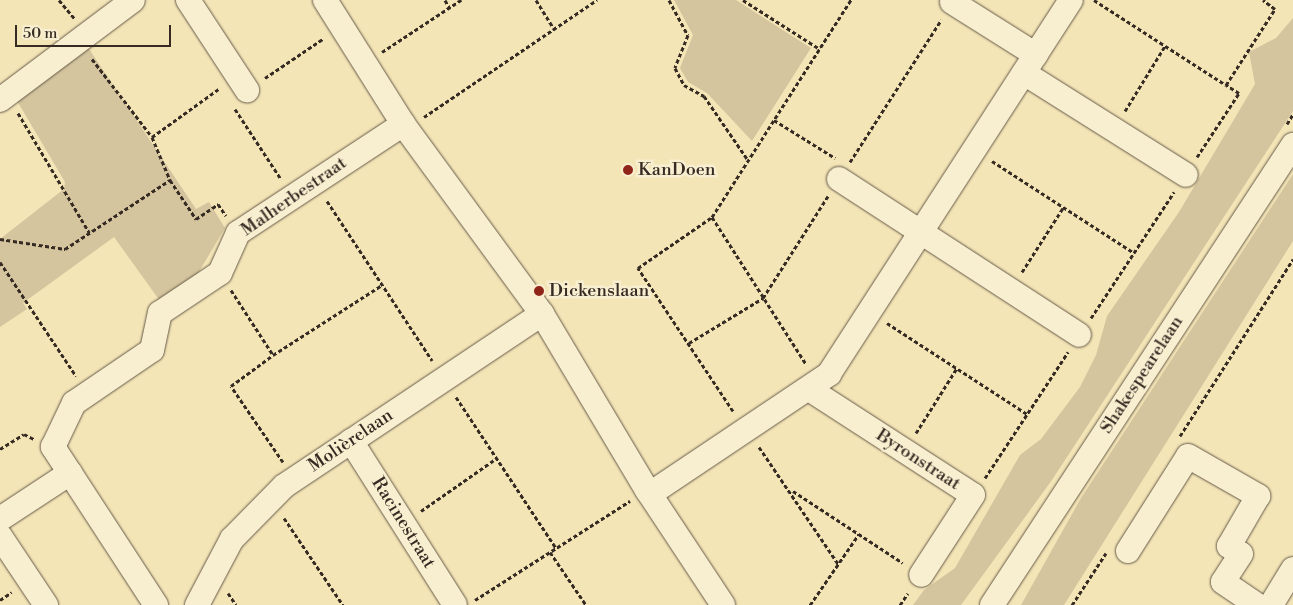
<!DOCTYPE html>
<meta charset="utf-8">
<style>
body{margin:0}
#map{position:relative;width:1293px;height:605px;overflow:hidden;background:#f4e5b7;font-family:"Libre Bodoni",serif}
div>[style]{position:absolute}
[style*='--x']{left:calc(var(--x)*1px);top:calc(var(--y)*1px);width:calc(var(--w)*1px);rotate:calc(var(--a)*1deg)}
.green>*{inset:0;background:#d4c59e}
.path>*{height:3px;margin-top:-1.5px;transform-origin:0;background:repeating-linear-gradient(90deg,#352b23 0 4px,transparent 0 6.5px)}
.roads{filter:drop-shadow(0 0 1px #655a48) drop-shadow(0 0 1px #655a48)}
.minor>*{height:24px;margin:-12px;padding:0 12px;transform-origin:12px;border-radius:12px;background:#f8eed0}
.dots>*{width:14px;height:14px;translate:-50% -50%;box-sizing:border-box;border:2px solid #f8eed0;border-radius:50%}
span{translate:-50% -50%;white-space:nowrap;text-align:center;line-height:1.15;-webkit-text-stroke:5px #f8eed0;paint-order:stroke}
.poi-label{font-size:18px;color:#352b23}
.left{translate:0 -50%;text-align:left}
.street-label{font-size:18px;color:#352b23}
.scale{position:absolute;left:15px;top:25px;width:156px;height:22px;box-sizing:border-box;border:2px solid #352b23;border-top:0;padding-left:6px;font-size:15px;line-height:18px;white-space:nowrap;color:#352b23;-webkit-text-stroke:4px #f8eed0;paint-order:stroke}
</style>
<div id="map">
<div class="green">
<i style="clip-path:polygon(674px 0,736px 0,811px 48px,752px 141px,707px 93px,688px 82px,680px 68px,693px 35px)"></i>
<i style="clip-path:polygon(1293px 18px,1293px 111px,1052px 480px,961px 605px,913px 605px,924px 590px,955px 568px,1020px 455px,1041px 439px,1080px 387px,1096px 355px,1107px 316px,1179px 212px,1255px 84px,1249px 52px,1276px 38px)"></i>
<i style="clip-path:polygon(83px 40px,196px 209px,209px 202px,225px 228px,197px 275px,160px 301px,114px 237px,23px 303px,27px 309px,0 327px,0 239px,64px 189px,65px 182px,13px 94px)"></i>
<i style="clip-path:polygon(1293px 174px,1293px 241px,1064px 605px,1021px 605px,1081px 498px)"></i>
</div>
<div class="path">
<i style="--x:59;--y:0;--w:25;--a:50"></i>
<i style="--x:445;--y:0;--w:8;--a:60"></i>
<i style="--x:536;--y:0;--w:34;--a:58"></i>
<i style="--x:669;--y:0;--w:40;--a:62"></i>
<i style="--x:688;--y:35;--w:35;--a:112"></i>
<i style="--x:675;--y:68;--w:19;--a:62"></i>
<i style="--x:684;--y:85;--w:23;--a:29"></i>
<i style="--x:704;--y:96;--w:78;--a:55.5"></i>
<i style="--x:743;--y:0;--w:91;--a:32.5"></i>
<i style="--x:1094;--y:0;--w:157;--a:32.8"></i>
<i style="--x:382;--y:52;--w:95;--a:-33.4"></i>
<i style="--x:92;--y:59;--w:98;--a:52.4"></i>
<i style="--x:152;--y:137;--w:47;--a:67.3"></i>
<i style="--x:265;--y:78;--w:71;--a:-34.1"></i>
<i style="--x:235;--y:109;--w:84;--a:56.7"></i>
<i style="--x:1125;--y:111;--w:76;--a:-58.4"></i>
<i style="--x:18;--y:113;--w:139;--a:59.2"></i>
<i style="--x:424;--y:117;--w:209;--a:-34.1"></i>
<i style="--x:774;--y:120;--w:72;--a:31.9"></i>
<i style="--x:1287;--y:124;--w:12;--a:-59"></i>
<i style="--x:152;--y:137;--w:84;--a:-35.8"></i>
<i style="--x:1197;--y:157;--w:77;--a:-56.7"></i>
<i style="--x:1239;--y:93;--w:15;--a:-148"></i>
<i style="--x:1226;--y:85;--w:90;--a:-57.2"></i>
<i style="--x:1275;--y:9;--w:15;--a:-143"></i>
<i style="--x:992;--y:161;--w:169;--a:32.9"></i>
<i style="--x:850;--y:162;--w:169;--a:-57.3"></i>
<i style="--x:327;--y:201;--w:191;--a:56.6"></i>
<i style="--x:712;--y:217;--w:174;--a:57.4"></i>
<i style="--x:0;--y:239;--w:66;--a:8.7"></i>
<i style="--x:65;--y:249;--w:126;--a:-33.3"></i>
<i style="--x:170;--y:180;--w:47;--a:56.3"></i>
<i style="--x:196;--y:219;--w:27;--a:-34"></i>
<i style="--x:218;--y:204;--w:14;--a:56"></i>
<i style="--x:0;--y:262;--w:137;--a:56.3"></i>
<i style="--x:1022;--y:272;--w:76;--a:-57.4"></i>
<i style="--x:231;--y:290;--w:77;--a:57.1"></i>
<i style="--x:1091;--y:318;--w:151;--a:-56.6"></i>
<i style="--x:887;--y:323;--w:167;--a:33"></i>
<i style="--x:689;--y:343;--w:87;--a:-31.3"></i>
<i style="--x:763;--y:298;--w:121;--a:-57.5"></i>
<i style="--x:456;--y:397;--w:181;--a:56.5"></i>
<i style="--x:733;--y:411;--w:172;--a:-123.6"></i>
<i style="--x:638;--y:268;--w:90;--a:-34.6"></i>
<i style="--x:712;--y:217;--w:258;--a:-57.4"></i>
<i style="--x:916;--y:433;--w:77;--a:-57.8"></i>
<i style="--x:1180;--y:436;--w:210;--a:-57.4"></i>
<i style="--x:759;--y:447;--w:143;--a:55.9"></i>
<i style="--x:0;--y:449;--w:28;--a:-32"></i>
<i style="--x:24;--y:434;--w:11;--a:27"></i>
<i style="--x:283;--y:462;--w:92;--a:-124.4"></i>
<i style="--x:231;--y:386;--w:52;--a:-36.4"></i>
<i style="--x:273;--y:355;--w:130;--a:-32.7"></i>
<i style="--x:985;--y:478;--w:151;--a:-56.6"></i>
<i style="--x:793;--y:491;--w:131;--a:33.2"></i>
<i style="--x:421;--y:511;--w:93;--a:-34.9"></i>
<i style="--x:284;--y:518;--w:105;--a:55.9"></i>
<i style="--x:550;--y:552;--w:64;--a:55.8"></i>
<i style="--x:228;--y:593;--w:14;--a:56"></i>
<i style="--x:0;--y:600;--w:14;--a:-34"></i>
<i style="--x:475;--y:600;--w:184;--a:-32.6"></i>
<i style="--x:810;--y:605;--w:86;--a:-55.4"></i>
<i style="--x:900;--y:605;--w:14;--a:-56"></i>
<i style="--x:1072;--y:605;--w:62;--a:-56.8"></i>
</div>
<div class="roads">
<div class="minor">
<i style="--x:188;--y:0;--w:108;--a:56.8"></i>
<i style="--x:325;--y:0;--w:146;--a:57.8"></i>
<i style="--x:403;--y:124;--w:235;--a:53.8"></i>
<i style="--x:542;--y:314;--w:205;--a:59.2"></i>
<i style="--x:647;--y:490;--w:138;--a:56.5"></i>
<i style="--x:952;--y:2;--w:99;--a:32.2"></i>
<i style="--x:1024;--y:73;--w:191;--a:32.2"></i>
<i style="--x:0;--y:100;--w:166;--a:-36.9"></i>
<i style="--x:839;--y:179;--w:286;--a:33"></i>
<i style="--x:809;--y:389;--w:195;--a:32.9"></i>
<i style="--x:973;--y:495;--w:95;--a:123"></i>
<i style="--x:351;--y:441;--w:194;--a:57.6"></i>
<i style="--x:650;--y:494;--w:216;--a:-33.8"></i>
<i style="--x:829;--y:374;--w:445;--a:-57.1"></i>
<i style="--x:0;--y:519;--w:84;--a:-33.3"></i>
<i style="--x:0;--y:536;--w:83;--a:56.3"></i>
<i style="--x:1128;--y:551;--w:112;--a:-57.7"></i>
<i style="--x:1188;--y:456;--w:81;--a:29.7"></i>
<i style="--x:1258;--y:496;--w:58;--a:120.1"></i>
<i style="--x:1229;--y:546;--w:14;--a:34"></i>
<i style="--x:1241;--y:554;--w:33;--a:123"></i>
<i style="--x:1223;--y:582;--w:41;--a:34.1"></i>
<i style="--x:156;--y:605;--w:189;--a:-123.1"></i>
<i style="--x:53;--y:447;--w:49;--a:-64.5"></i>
<i style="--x:74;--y:403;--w:94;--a:-34.2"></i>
<i style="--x:152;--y:350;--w:38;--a:-78"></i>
<i style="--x:160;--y:313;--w:72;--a:-33.7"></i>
<i style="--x:220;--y:273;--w:44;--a:-65.8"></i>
<i style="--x:238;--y:233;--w:198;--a:-33.4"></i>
<i style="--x:197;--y:605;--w:75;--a:-62.1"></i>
<i style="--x:232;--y:539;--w:74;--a:-45.5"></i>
<i style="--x:284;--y:486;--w:310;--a:-33.7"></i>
<i style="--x:992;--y:605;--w:550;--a:-56.8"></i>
<i style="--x:1271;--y:605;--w:42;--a:-58.6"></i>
</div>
</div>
<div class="dots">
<i style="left:628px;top:170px;background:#8f2418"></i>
<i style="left:539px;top:291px;background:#8f2418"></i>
</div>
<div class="poi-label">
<span class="left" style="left:638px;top:170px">KanDoen</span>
<span class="left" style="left:549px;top:291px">Dickenslaan</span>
</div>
<div class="street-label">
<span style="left:294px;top:197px;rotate:-35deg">Malherbestraat</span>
<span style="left:1142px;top:375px;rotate:-57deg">Shakespearelaan</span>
<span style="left:351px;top:441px;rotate:-34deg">Molièrelaan</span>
<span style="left:918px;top:460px;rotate:33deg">Byronstraat</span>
<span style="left:403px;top:523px;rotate:58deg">Racinestraat</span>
</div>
<div class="scale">50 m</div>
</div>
